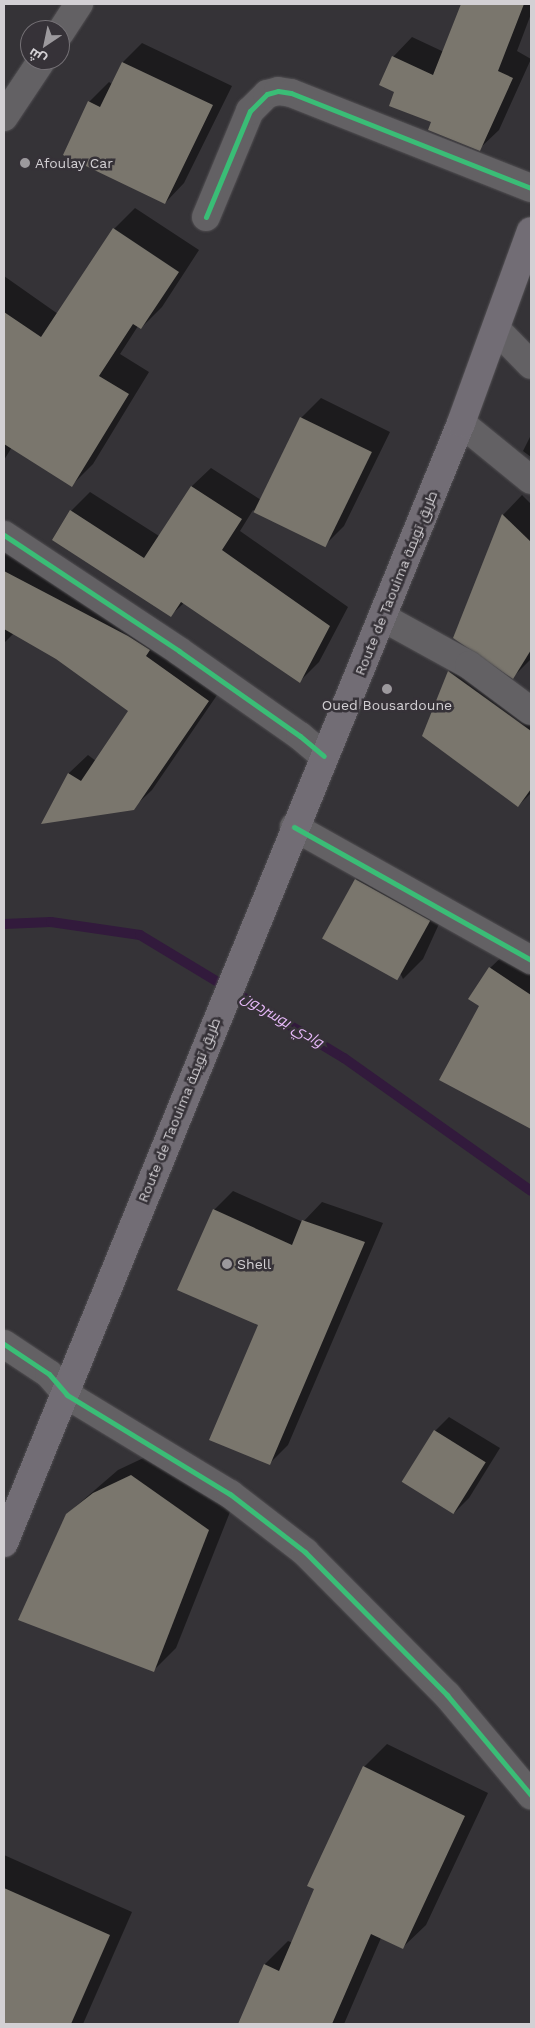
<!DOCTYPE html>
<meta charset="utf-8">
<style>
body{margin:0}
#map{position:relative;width:535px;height:2028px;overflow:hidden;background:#353337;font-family:"Work Sans",Cairo,sans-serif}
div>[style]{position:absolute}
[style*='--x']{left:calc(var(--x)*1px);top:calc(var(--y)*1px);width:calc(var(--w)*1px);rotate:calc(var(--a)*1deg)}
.shadow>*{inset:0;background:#0007}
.stream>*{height:10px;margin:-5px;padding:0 5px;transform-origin:5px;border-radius:5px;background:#321a3c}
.building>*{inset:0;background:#7a766d;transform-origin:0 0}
.roads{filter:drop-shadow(0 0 1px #514f52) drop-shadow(0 0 1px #514f52)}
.street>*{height:28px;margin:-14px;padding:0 14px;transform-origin:14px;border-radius:14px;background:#636164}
.secondary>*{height:28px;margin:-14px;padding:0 14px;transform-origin:14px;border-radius:14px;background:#636164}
.primary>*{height:28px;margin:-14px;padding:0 14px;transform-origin:14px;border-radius:14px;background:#726d75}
.cycleway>*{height:5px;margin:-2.5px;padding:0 2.5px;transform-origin:2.5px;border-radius:2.5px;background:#3abd76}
.dots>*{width:14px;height:14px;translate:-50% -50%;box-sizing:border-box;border:2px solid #363238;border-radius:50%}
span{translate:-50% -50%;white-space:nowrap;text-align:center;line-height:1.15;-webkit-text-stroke:5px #363238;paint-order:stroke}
.poi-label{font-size:14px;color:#d3d0d4}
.left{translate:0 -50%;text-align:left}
.street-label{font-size:14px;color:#d3d0d4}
.water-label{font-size:15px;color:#e6b8f9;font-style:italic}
.frame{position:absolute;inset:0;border:5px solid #d3d0d4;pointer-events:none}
.north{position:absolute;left:20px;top:20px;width:50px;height:50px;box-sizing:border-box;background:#363238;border:1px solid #757176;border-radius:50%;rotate:214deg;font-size:14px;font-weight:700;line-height:20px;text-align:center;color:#d3d0d4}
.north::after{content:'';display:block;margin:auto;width:18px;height:22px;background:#9c999d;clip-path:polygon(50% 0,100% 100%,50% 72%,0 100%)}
</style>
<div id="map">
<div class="shadow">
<i style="clip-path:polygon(462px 4px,531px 4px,531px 14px,517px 51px,531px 59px,499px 130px,479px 149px,432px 122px,396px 91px,393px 57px,412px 37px,444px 52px)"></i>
<i style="clip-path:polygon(142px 43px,232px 86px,184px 183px,165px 203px,89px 102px,109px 82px,112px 84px,123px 62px)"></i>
<i style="clip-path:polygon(135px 208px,199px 250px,162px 307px,141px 328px,138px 326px,120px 354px,149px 372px,93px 464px,72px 485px,12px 447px,4px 460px,4px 276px,58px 314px,114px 229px)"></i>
<i style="clip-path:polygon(321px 398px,390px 432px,344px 526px,325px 545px,253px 510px,240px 531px,348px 607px,319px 662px,300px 681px,184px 603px,171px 615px,71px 511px,90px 492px,159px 536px,192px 486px,211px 468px,261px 500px,301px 418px)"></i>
<i style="clip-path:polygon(531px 435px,531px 457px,523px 451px)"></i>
<i style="clip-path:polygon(522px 495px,531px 504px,531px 659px,513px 677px,455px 638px,503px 515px)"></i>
<i style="clip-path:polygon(4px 551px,226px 682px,152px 790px,133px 808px,43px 823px,69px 773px,88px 755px,96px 761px,129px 711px,57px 658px,14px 633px,4px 643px)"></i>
<i style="clip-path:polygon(468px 652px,531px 696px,531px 793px,518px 806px,449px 672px)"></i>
<i style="clip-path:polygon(375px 860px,449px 902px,423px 959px,403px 979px,356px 880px)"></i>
<i style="clip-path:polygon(510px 949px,531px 963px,531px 1128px,441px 1080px,481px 1005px,490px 968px)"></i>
<i style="clip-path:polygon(233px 1191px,303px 1222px,322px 1202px,383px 1223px,288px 1445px,269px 1464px,259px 1324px,214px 1210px)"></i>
<i style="clip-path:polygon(449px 1417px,500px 1448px,469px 1498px,454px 1513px,435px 1431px)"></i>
<i style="clip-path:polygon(154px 1453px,232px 1507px,176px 1648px,153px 1671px,67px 1514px,118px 1470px)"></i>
<i style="clip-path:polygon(387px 1744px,488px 1793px,426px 1925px,402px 1948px,381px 1938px,344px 2024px,240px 2024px,265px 1964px,288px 1941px,293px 1943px,364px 1767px)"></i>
<i style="clip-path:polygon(4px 1855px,132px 1912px,83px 2024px,4px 2024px)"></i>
</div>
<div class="stream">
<i style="--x:4;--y:924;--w:47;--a:-2.4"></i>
<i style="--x:51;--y:922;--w:90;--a:8.3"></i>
<i style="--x:140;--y:935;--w:238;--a:31.1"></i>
<i style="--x:344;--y:1058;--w:229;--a:35.4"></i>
</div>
<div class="building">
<i style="clip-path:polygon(461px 4px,524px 4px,498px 71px,513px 78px,480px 151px,428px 130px,431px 122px,389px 106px,394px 92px,379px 85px,392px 56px,433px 75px)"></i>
<i style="clip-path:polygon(122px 62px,213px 105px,165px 204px,63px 155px,88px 101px,100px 107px)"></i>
<i style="clip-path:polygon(113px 228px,179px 272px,141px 329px,133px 324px,99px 376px,129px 394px,72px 487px,4px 444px,4px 312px,41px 337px)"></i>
<i style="left:300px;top:417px;width:80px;height:106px;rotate:26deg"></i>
<i style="clip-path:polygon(191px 486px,242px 519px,222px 550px,330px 626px,300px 683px,181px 602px,171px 617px,52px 540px,70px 510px,144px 558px)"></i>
<i style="clip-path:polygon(502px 514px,531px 542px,531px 650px,513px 679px,453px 638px)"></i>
<i style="clip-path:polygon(4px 571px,128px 636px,150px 650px,146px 656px,209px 701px,134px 810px,41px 824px,68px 773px,81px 781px,128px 711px,56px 659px,4px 629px)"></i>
<i style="clip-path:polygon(448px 671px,531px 731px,531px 789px,518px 807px,422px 736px)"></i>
<i style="left:355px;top:879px;width:86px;height:68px;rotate:29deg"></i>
<i style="clip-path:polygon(489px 967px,531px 995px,531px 1129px,439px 1080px,479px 1006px,468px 999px)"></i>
<i style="clip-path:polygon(213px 1209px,292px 1245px,302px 1220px,365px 1242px,270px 1465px,209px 1440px,258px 1325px,177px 1290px)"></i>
<i style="left:434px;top:1430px;width:61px;height:61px;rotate:32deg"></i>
<i style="clip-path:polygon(131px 1475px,209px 1530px,154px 1672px,18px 1620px,66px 1514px,93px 1493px)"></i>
<i style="clip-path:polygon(363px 1766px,465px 1816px,403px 1949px,371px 1934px,332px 2024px,238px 2024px,264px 1964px,279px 1971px,314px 1889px,307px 1886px)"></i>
<i style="clip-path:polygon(4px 1888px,110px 1935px,71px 2024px,4px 2024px)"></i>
</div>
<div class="roads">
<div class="street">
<i style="--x:206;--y:217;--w:115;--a:-67.5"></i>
<i style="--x:250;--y:111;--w:24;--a:-45"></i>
<i style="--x:267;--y:94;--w:11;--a:-15"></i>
<i style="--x:278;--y:91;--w:13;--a:9"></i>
<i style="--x:291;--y:93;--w:258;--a:21.6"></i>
<i style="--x:496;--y:329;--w:50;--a:45.8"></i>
<i style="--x:461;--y:423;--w:90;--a:39.2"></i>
<i style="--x:4;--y:535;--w:210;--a:33.5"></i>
<i style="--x:179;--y:651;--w:148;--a:35.1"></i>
<i style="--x:300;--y:736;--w:31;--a:40"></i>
<i style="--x:382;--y:617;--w:99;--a:28.9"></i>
<i style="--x:469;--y:665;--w:77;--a:36.6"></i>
<i style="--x:294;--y:827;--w:272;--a:29.3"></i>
<i style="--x:4;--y:1344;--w:54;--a:33.7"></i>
<i style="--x:49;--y:1374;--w:28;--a:49"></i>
<i style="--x:67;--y:1395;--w:191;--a:31.3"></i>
<i style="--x:230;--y:1494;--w:95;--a:37.7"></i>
<i style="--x:305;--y:1552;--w:202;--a:45.2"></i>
<i style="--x:447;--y:1695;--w:131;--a:50"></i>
</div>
<div class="secondary">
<i style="--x:60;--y:33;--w:35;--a:-57"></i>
<i style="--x:4;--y:117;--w:69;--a:-56.3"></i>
</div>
<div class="primary">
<i style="--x:4;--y:1543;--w:1210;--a:-67.8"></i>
<i style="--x:461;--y:423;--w:204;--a:-70"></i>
</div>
</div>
<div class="cycleway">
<i style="--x:206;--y:217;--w:115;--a:-67.5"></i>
<i style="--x:250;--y:111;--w:24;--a:-45"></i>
<i style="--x:267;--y:94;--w:11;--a:-15"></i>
<i style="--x:278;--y:91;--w:13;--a:9"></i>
<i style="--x:291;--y:93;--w:258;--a:21.6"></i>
<i style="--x:4;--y:535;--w:210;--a:33.5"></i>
<i style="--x:179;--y:651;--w:148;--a:35.1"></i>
<i style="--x:300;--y:736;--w:31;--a:40"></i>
<i style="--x:294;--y:827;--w:272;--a:29.3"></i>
<i style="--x:4;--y:1344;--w:54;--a:33.7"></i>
<i style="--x:49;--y:1374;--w:28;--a:49"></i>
<i style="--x:67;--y:1395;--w:191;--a:31.3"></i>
<i style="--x:230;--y:1494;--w:95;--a:37.7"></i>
<i style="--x:305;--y:1552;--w:202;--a:45.2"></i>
<i style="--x:447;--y:1695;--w:131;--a:50"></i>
</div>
<div class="dots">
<i style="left:25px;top:163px;background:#9c999d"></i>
<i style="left:387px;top:689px;background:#9c999d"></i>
<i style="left:227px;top:1264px;background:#9c999d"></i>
</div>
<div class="poi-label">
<span class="left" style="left:35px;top:163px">Afoulay Car</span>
<span style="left:387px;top:705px">Oued Bousardoune</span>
<span class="left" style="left:237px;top:1264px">Shell</span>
</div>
<div class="street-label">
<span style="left:396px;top:583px;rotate:-68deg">Route de Taouima طريق تويمة</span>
<span style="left:179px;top:1110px;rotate:-68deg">Route de Taouima طريق تويمة</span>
</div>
<div class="water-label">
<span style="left:282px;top:1020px;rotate:31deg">وادي بوسردون</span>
</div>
<div class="frame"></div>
<div class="north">ش</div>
</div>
